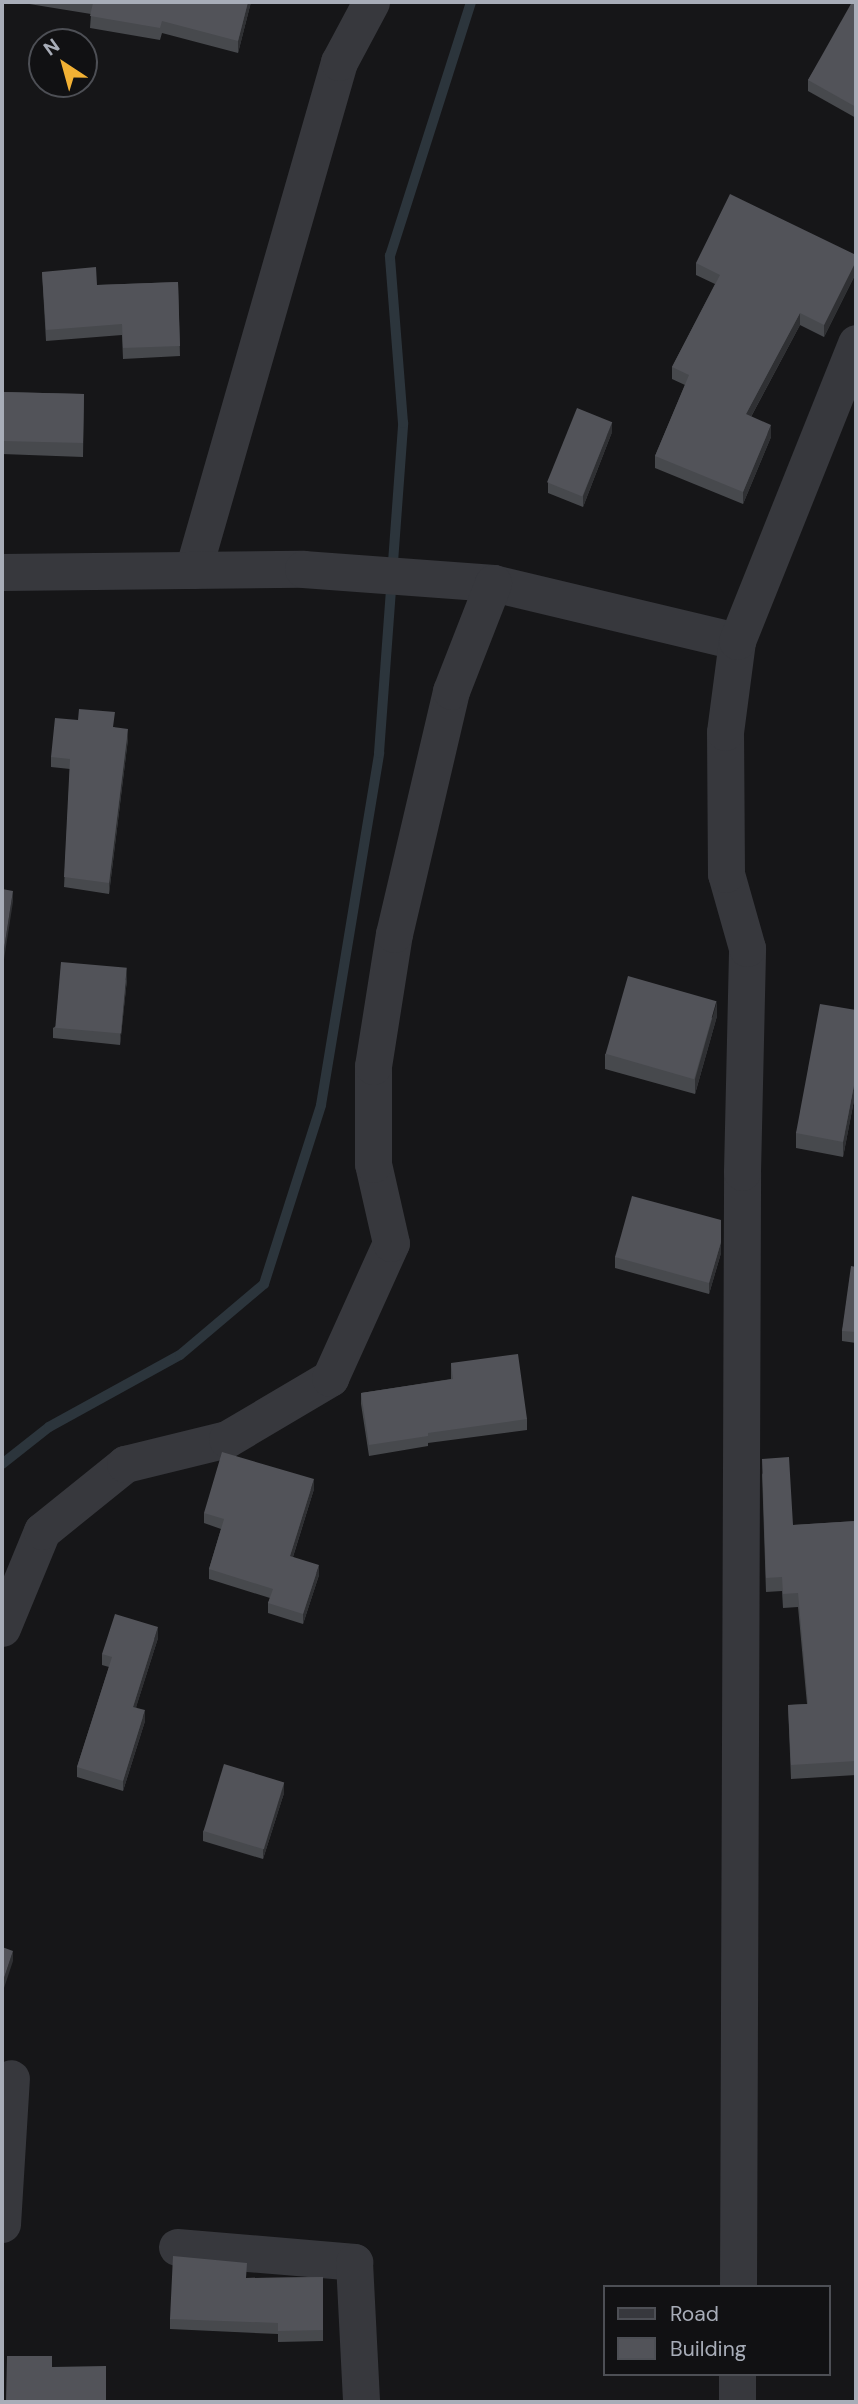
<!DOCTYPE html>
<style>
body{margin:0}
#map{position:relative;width:858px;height:2404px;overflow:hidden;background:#161618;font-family:"DM Sans",sans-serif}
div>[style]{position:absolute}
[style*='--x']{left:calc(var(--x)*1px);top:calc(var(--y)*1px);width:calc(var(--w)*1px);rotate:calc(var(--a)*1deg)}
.stream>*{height:10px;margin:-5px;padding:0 5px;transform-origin:5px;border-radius:5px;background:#2c353c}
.minor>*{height:37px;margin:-18.5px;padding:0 18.5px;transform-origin:18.5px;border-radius:18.5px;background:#37383d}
.wall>*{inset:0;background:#47494d}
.shaded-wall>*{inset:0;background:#2f3033}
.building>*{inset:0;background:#525359;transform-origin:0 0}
span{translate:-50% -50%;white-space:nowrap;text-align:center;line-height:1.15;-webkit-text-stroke:5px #111113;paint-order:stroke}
.frame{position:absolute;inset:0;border:4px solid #a8adb8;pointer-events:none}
.legend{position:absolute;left:603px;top:2285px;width:228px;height:91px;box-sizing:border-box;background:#111113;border:2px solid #4d4f55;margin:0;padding:9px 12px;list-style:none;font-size:21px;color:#a8adb8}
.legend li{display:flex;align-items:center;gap:14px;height:35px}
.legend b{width:35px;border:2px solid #4d4f55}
.north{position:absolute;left:28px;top:28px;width:70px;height:70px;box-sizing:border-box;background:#111113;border:2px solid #4d4f55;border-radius:50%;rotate:324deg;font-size:19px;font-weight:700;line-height:28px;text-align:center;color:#a8adb8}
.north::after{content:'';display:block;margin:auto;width:24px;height:32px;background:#f2b134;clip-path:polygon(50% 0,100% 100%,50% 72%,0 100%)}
</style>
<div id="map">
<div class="stream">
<i style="--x:2;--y:1464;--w:60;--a:-38.2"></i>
<i style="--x:49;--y:1427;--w:149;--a:-28.8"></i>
<i style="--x:180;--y:1355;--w:110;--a:-40.2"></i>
<i style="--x:264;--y:1284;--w:188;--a:-72.3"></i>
<i style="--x:321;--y:1105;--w:357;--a:-80.6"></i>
<i style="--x:379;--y:753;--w:331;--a:-85.8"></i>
<i style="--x:403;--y:423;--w:168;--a:-94.5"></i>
<i style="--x:390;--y:256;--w:267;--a:-72.3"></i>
</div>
<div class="minor">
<i style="--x:193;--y:570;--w:529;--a:-73.97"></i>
<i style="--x:339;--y:62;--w:68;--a:-61.9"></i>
<i style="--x:2;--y:572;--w:301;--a:-0.6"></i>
<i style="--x:303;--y:569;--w:191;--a:4.2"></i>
<i style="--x:493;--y:583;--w:251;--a:13.4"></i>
<i style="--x:2;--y:1628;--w:105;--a:-67.6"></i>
<i style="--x:42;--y:1531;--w:107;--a:-38.9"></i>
<i style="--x:125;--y:1464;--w:105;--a:-13.8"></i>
<i style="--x:227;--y:1439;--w:120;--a:-30.6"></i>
<i style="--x:330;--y:1378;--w:148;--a:-65.7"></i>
<i style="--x:391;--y:1243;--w:81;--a:-102.8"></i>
<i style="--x:373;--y:1164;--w:98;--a:-90"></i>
<i style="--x:373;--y:1066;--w:134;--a:-81"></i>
<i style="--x:394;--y:934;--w:250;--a:-76.8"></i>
<i style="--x:451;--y:691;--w:116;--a:-68.7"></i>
<i style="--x:2;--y:2224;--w:146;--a:-86.5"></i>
<i style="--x:177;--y:2247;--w:178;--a:4.8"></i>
<i style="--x:354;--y:2262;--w:140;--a:87.1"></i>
<i style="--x:738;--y:2287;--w:1115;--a:-89.79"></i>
<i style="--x:742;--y:1172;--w:224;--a:-88.7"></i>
<i style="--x:747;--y:948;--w:77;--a:-105.8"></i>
<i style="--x:726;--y:874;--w:142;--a:-90.4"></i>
<i style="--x:725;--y:732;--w:92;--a:-82.5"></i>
<i style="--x:737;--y:641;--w:321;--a:-68.2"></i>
<i style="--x:737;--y:2402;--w:28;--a:-90"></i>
</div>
<div class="wall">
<i style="clip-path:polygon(17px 2px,251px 2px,238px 53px,162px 33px,160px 40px,90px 28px,91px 14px)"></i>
<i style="clip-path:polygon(856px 2px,856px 118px,808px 91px,808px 80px)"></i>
<i style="clip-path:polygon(856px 255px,856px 273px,824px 337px,800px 325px,751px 417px,771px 437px,743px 504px,655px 468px,655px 456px,685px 385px,672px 379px,672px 367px,715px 284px,696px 275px,696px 263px)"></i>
<i style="clip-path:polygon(42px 272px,97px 285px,178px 282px,180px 356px,123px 359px,122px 335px,46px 341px)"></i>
<i style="clip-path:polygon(2px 352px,3px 392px,84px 394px,83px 457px,2px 454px)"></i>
<i style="clip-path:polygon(612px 432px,583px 507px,548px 493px,548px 483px)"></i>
<i style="clip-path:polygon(114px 727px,128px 739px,109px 894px,64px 887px,70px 769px,51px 767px,51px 757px)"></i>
<i style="clip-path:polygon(127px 979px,120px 1045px,53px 1038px,53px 1028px)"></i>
<i style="clip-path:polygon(856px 1010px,856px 1090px,843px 1157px,796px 1148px,796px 1133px)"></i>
<i style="clip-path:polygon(717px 1016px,695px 1094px,605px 1069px,605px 1054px)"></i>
<i style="clip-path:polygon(721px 1220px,721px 1253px,709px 1294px,615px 1268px,615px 1257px)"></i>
<i style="clip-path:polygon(856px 1267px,856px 1343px,842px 1341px,842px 1331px)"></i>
<i style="clip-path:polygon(451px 1363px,527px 1419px,527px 1430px,428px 1443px,428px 1446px,369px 1456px,361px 1404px,361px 1393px,451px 1379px)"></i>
<i style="clip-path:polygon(762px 1473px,793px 1525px,856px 1521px,856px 1775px,791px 1779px,788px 1705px,807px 1704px,798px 1607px,783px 1608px,782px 1591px,766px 1592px)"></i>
<i style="clip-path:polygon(314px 1489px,293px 1557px,319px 1575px,303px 1624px,268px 1613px,268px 1603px,270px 1598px,209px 1579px,209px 1569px,221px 1529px,204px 1523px,204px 1513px)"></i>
<i style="clip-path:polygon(158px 1638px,136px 1707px,145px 1721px,123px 1791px,77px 1777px,77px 1767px,109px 1667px,102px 1665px,102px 1654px)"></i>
<i style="clip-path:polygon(284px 1793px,263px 1859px,203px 1841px,203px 1831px)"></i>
<i style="clip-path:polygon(323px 2277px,323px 2341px,278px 2342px,278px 2334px,170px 2329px,170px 2319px,246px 2278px)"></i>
</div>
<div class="shaded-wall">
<i style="clip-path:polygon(248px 2px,251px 2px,238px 53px,238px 41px)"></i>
<i style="clip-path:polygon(856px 261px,856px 273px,824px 337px,824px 325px)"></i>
<i style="clip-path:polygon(800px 313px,800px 325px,746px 426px,746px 414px)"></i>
<i style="clip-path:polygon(612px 422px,612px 432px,583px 507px,583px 496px)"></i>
<i style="clip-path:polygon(771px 425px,771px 437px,743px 504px,743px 492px)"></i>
<i style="clip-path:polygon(128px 729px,128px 739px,109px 894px,109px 883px)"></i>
<i style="clip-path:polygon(13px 891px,13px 902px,2px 972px,2px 962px)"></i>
<i style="clip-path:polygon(127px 968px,127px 979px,120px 1045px,120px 1034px)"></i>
<i style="clip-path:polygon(717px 1001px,717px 1016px,695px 1094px,695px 1079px)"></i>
<i style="clip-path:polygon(856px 1075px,856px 1090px,843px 1157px,843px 1142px)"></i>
<i style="clip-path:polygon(721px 1242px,721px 1253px,709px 1294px,709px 1283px)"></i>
<i style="clip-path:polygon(314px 1479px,314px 1489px,290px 1566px,290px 1556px)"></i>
<i style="clip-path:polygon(319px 1565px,319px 1575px,303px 1624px,303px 1614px)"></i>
<i style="clip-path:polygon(158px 1627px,158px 1638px,133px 1717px,133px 1707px)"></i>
<i style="clip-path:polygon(145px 1710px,145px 1721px,123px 1791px,123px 1781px)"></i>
<i style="clip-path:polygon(284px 1782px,284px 1793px,263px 1859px,263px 1849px)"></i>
<i style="clip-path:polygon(13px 1951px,13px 1961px,2px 1994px,2px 1984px)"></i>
</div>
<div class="building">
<i style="clip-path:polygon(88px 2px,248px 2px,238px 41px,162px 21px,160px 28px,90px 16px,93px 3px)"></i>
<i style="clip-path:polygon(852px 2px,856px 2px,856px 107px,808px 80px)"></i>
<i style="clip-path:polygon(730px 194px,856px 255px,856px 261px,824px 325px,800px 313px,746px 414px,771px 425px,743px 492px,655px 456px,689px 375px,672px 367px,720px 275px,696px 263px)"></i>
<i style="clip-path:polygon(96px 267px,97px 285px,178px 282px,180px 346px,123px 348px,122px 324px,46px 330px,42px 272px)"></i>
<i style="clip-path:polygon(2px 352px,4px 352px,3px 392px,84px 394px,83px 443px,2px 441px)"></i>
<i style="left:577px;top:408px;width:38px;height:80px;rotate:22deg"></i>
<i style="clip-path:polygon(79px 709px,115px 712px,113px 727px,128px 729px,109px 883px,64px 877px,70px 759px,51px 757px,55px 718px,78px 720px)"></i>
<i style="clip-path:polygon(2px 889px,13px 891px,2px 962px)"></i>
<i style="left:61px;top:962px;width:66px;height:66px;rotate:5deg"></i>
<i style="left:628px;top:976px;width:92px;height:81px;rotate:16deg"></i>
<i style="clip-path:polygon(820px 1004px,856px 1010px,856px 1075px,843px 1142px,796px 1133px)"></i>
<i style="clip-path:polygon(632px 1196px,721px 1220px,721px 1242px,709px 1283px,615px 1257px)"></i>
<i style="clip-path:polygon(851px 1266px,856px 1267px,856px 1332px,842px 1331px)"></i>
<i style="clip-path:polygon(518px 1354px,527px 1419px,428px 1433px,428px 1436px,369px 1445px,361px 1393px,453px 1379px,451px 1363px)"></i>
<i style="clip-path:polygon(222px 1452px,314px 1479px,290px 1556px,319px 1565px,303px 1614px,268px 1603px,273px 1589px,209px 1569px,224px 1519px,204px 1513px)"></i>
<i style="clip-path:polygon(789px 1457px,793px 1525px,856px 1521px,856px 1761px,791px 1765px,788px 1705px,808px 1704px,798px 1593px,783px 1594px,782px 1577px,766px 1578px,762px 1459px)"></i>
<i style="clip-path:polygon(115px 1614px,158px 1627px,133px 1707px,145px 1710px,123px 1781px,77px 1767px,112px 1657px,102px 1654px)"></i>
<i style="left:224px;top:1764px;width:63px;height:70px;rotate:17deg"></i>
<i style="clip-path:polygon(2px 1947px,13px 1951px,2px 1984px)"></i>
<i style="clip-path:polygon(173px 2256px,247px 2263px,246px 2278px,323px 2277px,323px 2330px,278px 2331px,278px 2323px,170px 2319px)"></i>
<i style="clip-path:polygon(7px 2356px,52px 2356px,52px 2367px,106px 2366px,106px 2402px,6px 2402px)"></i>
</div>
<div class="frame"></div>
<ul class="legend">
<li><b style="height:9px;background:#37383d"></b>Road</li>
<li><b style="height:19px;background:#525359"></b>Building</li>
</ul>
<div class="north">N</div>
</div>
